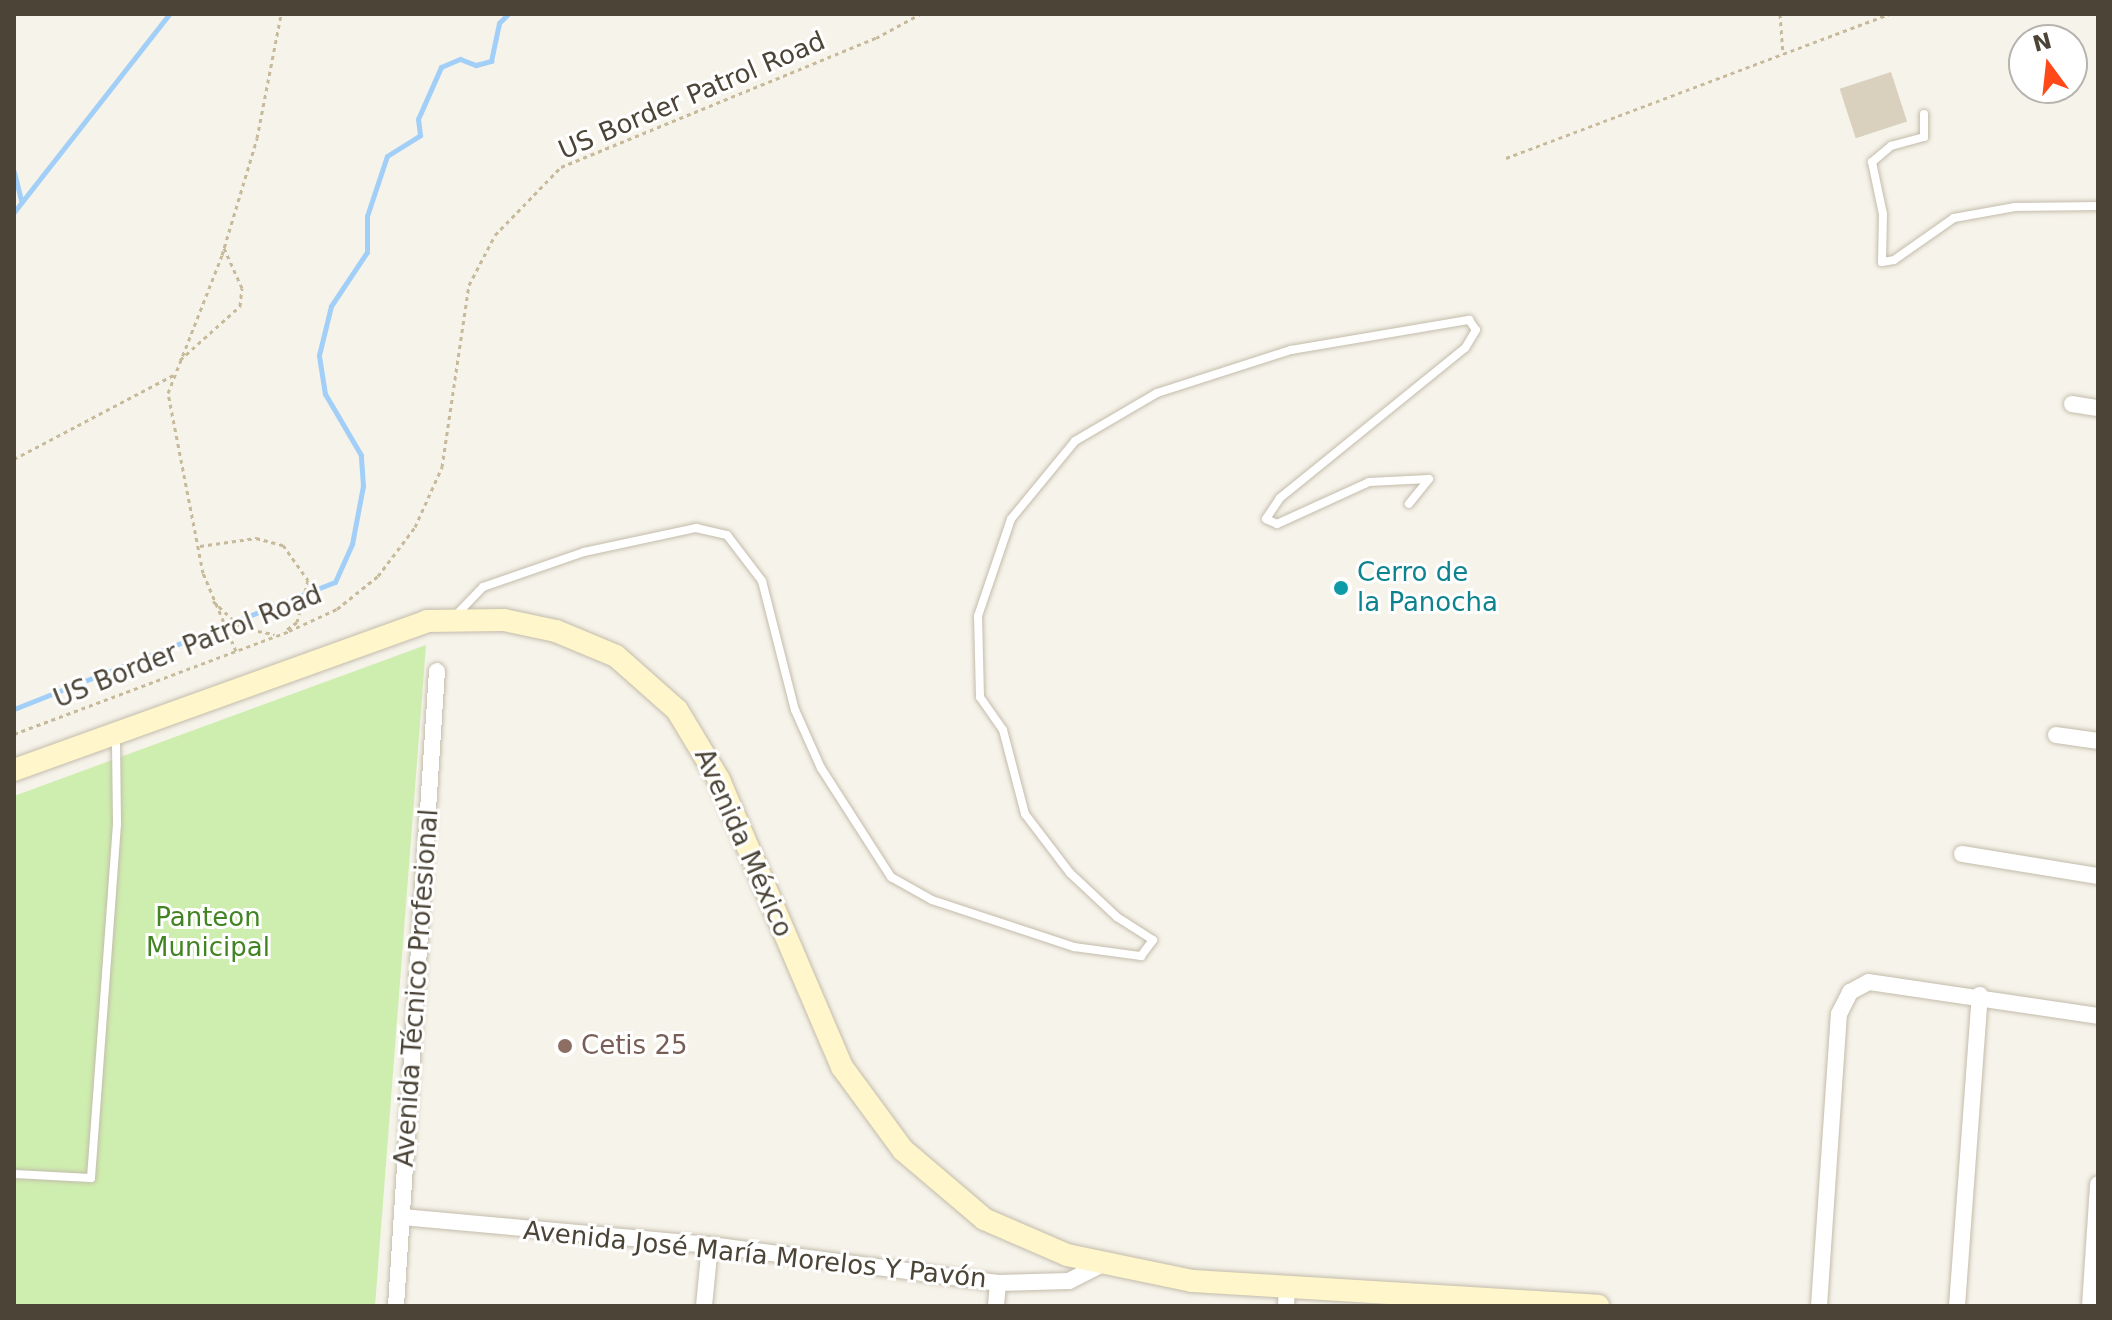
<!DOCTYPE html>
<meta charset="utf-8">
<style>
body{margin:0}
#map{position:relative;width:2112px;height:1320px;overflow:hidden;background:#f6f3ea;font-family:"DejaVu Sans",sans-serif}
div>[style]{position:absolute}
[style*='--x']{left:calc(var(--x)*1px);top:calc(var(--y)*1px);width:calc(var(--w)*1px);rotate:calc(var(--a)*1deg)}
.green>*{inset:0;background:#ceeeaf}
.stream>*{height:5px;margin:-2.5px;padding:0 2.5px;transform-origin:2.5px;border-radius:2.5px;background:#a1cff8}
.building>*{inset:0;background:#d9d0be;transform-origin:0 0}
.path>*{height:3px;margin-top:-1.5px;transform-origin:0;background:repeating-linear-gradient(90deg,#c6ba9b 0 4px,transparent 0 8px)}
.roads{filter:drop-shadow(0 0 2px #c3bcab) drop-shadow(0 0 2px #c3bcab)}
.lane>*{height:8px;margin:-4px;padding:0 4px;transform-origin:4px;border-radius:4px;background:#fff}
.street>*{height:16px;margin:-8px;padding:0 8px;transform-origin:8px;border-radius:8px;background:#fff}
.secondary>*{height:22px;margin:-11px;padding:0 11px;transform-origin:11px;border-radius:11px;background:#fff6cb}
.dots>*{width:22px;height:22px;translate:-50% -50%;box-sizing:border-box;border:4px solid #fff;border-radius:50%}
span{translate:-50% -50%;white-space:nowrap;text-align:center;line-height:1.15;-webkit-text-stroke:6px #fff;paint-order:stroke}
.street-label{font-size:26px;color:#4b4437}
.culture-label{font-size:26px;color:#0d838f}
.left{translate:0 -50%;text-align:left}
.park-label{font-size:26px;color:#428423}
.education-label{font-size:26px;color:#785e54}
.frame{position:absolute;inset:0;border:16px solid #4b4437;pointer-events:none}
.north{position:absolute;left:2008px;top:24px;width:80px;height:80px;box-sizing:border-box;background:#fff;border:2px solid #b7b4af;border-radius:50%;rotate:345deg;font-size:22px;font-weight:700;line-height:32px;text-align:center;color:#4b4437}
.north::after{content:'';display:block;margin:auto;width:28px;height:36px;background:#ff4918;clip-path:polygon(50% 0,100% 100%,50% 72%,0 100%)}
</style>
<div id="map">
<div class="green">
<i style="clip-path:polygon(426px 645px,375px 1306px,14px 1306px,14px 796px)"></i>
</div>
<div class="stream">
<i style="--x:14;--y:172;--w:29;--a:76"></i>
<i style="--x:14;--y:212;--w:251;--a:-51.9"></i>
<i style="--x:14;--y:709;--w:345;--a:-21.6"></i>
<i style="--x:335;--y:582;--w:42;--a:-65.9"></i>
<i style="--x:352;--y:544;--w:59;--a:-79.3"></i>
<i style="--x:363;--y:486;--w:31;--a:-94"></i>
<i style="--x:361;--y:455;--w:71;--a:-120.5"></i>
<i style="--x:325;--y:394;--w:39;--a:-99"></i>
<i style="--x:319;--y:355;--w:50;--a:-76.2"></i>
<i style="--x:331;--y:306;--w:65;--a:-56.3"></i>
<i style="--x:367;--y:252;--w:36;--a:-90"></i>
<i style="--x:367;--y:216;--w:63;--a:-71.6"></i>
<i style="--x:387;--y:156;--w:39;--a:-32"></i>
<i style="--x:420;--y:135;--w:16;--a:-97"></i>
<i style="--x:418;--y:119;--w:57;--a:-66.1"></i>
<i style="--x:441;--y:67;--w:21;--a:-23"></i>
<i style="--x:460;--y:59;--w:17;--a:21"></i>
<i style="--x:476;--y:65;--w:16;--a:-15"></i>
<i style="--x:491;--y:61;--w:39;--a:-78"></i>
<i style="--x:499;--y:23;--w:13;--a:-45"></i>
</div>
<div class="building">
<i style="left:1891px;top:72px;width:52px;height:54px;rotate:72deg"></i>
</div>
<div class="path">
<i style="--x:1780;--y:14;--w:40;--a:85.7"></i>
<i style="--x:1506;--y:158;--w:410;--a:-20.6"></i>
<i style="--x:180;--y:360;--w:81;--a:-42"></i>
<i style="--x:240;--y:306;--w:18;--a:-84"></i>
<i style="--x:242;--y:288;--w:44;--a:-114.2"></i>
<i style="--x:14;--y:459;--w:180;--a:-27.8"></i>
<i style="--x:200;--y:546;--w:57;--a:-8.1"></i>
<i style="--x:256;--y:538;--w:28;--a:15"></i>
<i style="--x:283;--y:545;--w:43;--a:54.5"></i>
<i style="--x:308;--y:580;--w:43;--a:104.7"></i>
<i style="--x:297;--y:622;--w:15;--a:143"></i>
<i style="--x:213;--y:601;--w:40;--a:43"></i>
<i style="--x:242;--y:628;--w:33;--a:11"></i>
<i style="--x:236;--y:651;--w:85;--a:-112.9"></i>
<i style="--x:203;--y:573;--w:183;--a:-101"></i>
<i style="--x:168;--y:393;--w:148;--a:-68.6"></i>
<i style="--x:222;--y:255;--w:122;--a:-73.3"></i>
<i style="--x:257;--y:138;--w:126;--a:-79"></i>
<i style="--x:14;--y:734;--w:294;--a:-20.5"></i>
<i style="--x:289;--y:631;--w:53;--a:-24.6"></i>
<i style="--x:337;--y:609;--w:53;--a:-38.8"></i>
<i style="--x:378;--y:576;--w:61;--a:-52.9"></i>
<i style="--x:415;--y:527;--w:66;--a:-65.8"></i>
<i style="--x:442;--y:467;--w:184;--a:-81.6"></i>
<i style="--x:469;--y:285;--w:56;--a:-62.5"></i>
<i style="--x:495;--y:235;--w:95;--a:-45.9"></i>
<i style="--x:561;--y:167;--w:340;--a:-22.3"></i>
<i style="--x:876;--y:38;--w:50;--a:-28.6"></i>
</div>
<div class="roads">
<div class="lane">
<i style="--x:1924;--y:114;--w:23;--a:90"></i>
<i style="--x:1924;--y:137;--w:34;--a:165"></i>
<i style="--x:1891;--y:146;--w:25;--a:140"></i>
<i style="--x:1872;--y:162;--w:53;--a:78.1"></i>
<i style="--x:1883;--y:214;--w:48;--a:91.2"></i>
<i style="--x:1882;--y:262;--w:12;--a:-9"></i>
<i style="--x:1894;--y:260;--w:73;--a:-35"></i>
<i style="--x:1954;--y:218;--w:62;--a:-10.2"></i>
<i style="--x:2015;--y:207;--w:83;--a:-0.7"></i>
<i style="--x:455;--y:616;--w:40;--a:-46"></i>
<i style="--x:483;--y:587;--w:107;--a:-19.1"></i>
<i style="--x:584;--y:552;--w:115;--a:-12.1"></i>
<i style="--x:696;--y:528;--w:32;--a:13"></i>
<i style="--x:727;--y:535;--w:58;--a:52.7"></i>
<i style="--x:762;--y:581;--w:133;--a:75.7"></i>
<i style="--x:795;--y:710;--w:64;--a:65.9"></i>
<i style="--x:821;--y:768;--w:130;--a:57.3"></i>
<i style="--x:891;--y:877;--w:47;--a:29.3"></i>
<i style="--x:932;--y:900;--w:150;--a:18.3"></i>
<i style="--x:1074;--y:947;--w:68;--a:7.7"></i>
<i style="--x:1141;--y:956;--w:20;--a:-53"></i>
<i style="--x:1153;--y:940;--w:43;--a:-147.4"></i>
<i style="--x:1117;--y:917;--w:64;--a:-136.9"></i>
<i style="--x:1070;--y:873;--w:74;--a:-127.3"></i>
<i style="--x:1025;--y:814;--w:87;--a:-104.7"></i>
<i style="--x:1003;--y:730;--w:40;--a:-124.9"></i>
<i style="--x:980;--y:697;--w:81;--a:-91.4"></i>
<i style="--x:978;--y:616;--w:102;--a:-71.2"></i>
<i style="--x:1011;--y:519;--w:101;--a:-50.6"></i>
<i style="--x:1075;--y:441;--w:95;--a:-30.3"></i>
<i style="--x:1157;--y:393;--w:141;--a:-17.8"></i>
<i style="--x:1291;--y:350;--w:181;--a:-9.6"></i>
<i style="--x:1469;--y:320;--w:12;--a:55"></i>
<i style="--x:1476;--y:330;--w:21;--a:121"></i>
<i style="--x:1465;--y:348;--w:238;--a:141"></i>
<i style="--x:1280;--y:498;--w:25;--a:124"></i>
<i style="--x:1266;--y:519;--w:12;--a:24"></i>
<i style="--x:1277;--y:524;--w:101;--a:-24.5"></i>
<i style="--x:1369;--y:482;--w:60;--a:-2.9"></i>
<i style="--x:1429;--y:479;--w:32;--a:129"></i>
<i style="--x:14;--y:1174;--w:77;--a:3"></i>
<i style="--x:91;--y:1178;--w:355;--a:-85.8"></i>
<i style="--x:117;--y:824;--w:87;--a:-90.7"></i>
</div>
<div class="street">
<i style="--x:2072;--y:404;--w:26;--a:9"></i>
<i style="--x:2056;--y:735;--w:42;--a:8.1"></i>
<i style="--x:1962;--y:854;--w:138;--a:9.2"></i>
<i style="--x:402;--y:1217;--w:309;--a:5.2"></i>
<i style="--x:710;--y:1245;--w:290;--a:7.5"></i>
<i style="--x:998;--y:1283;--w:71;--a:-1.6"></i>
<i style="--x:1069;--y:1281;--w:38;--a:-27"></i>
<i style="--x:396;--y:1306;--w:636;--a:-86.31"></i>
<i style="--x:704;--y:1306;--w:61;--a:-84.4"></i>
<i style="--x:996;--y:1306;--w:23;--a:-85"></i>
<i style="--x:1286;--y:1306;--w:19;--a:-87"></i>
<i style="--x:1819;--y:1306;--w:293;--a:-86.1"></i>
<i style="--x:1839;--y:1014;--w:25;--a:-63"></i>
<i style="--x:1850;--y:992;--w:21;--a:-28"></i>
<i style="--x:1869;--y:982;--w:232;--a:8.4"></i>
<i style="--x:1957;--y:1306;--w:312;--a:-85.8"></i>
<i style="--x:2090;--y:1306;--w:122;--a:-86.2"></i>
</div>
<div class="secondary">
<i style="--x:14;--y:770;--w:439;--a:-19.8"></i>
<i style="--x:427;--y:621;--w:77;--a:-0.7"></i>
<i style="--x:504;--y:620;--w:53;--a:11.9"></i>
<i style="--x:556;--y:631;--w:65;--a:22.6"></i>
<i style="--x:616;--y:656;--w:81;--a:41.5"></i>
<i style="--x:677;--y:710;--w:82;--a:59"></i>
<i style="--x:719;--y:780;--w:312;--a:66.8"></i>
<i style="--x:842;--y:1067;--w:103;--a:53.7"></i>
<i style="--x:903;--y:1150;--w:106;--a:40.4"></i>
<i style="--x:984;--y:1219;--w:90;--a:23.4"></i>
<i style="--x:1067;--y:1255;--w:128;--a:11.7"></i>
<i style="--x:1192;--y:1281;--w:407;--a:3.5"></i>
</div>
</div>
<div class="dots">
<i style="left:1341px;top:588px;background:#0f9aa8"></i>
<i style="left:565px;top:1046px;background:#8d6e63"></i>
</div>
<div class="street-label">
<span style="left:692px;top:96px;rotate:-23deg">US Border Patrol Road</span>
<span style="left:188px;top:647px;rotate:-22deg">US Border Patrol Road</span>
<span style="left:743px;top:843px;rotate:66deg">Avenida México</span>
<span style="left:417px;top:988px;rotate:-86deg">Avenida Técnico Profesional</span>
<span style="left:755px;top:1255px;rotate:6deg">Avenida José María Morelos Y Pavón</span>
</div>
<div class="culture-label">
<span class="left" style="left:1357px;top:588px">Cerro de<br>la Panocha</span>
</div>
<div class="park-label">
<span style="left:208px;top:933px">Panteon<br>Municipal</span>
</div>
<div class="education-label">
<span class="left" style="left:581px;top:1046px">Cetis 25</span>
</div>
<div class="frame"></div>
<div class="north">N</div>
</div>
